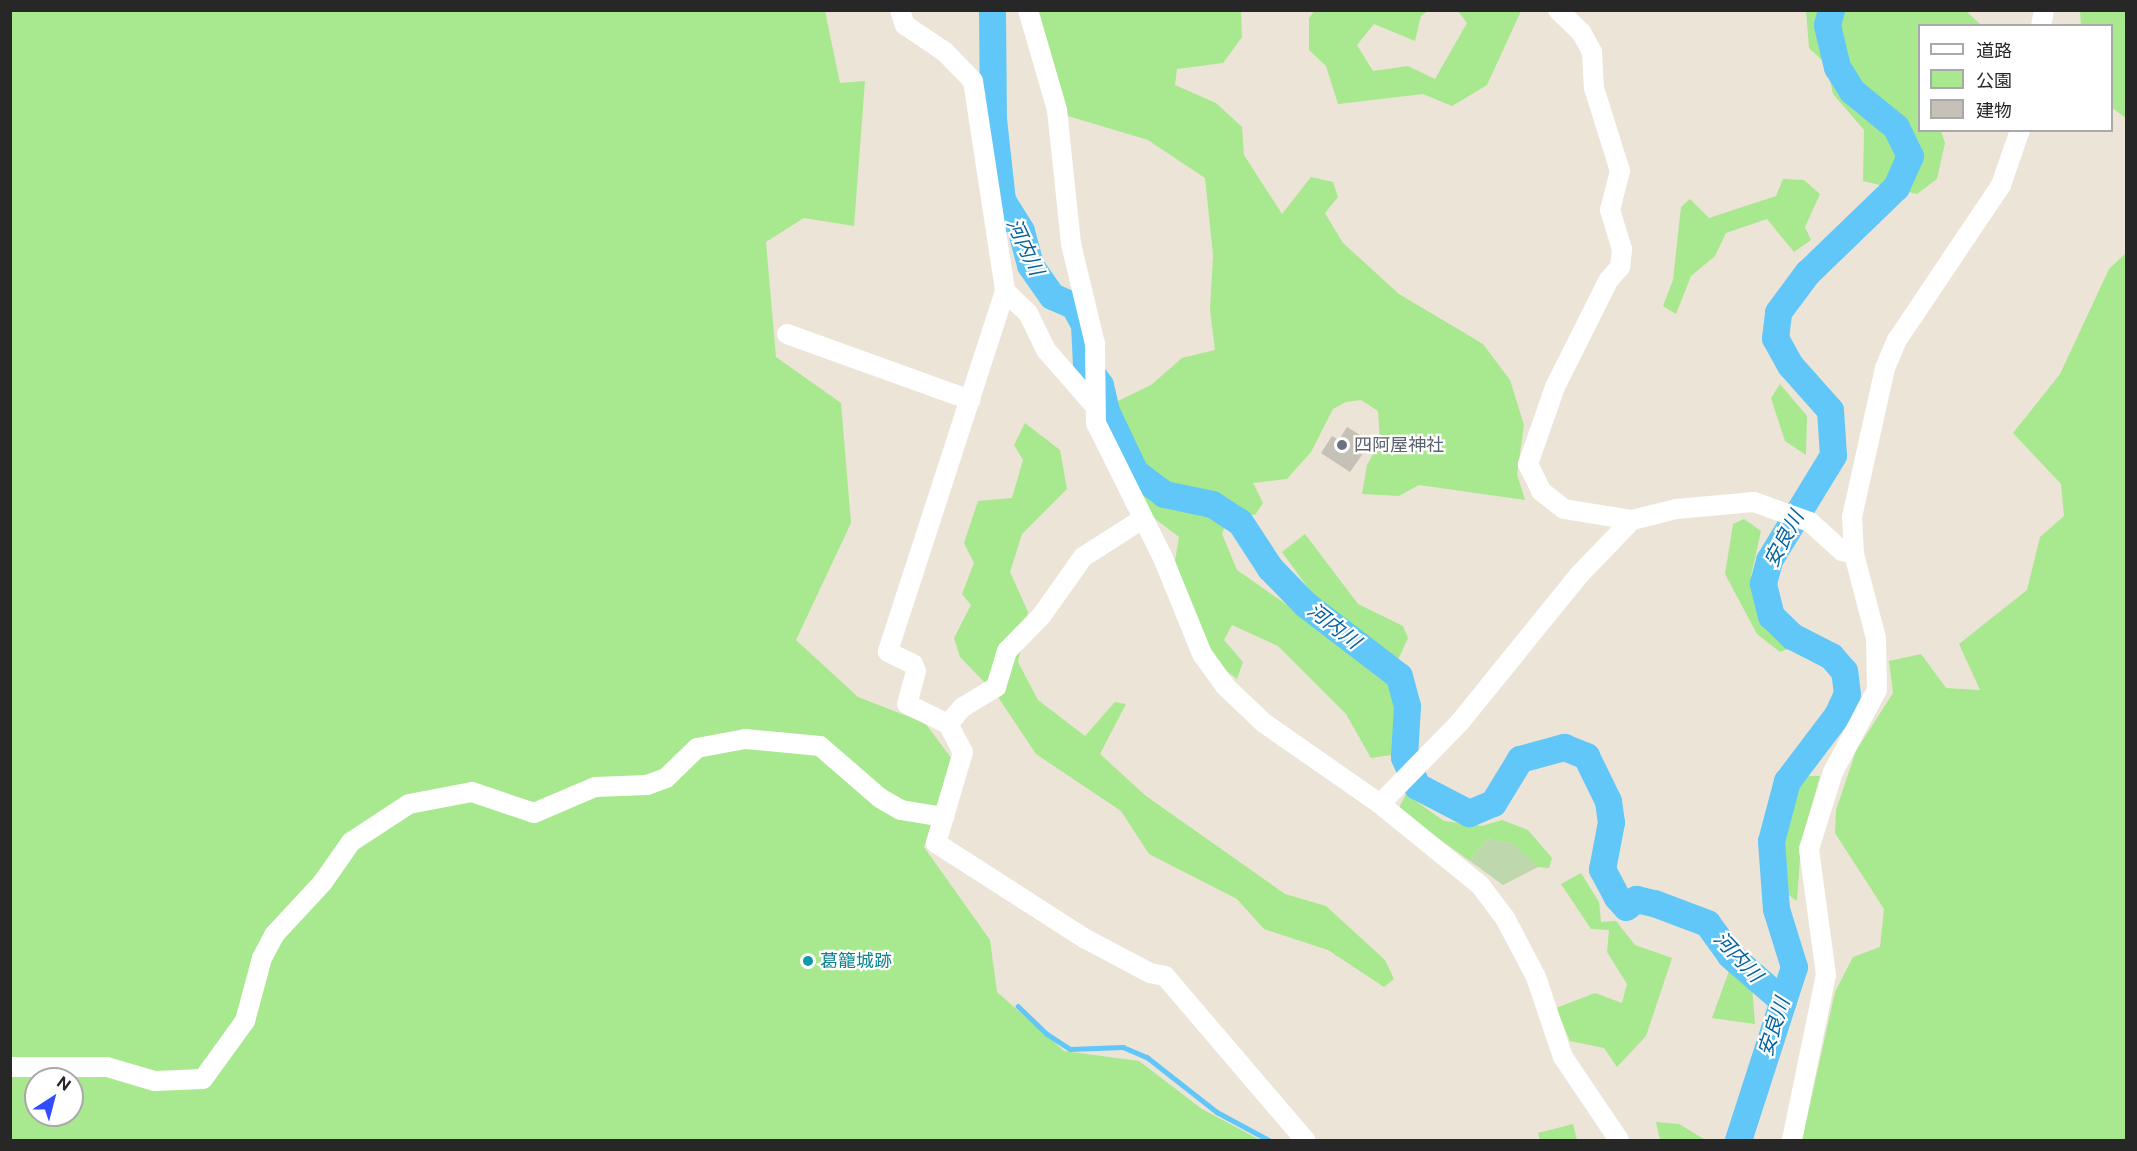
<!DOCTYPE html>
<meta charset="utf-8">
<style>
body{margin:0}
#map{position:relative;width:2137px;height:1151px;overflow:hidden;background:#ece4d7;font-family:"Public Sans","Noto Sans JP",sans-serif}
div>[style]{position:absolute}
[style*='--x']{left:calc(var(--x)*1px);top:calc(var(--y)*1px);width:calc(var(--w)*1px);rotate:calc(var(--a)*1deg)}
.green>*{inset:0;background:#a8e88e}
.cemetery>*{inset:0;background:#bfd7ad}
.stream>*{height:4.5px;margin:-2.25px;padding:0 2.25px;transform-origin:2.25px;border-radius:2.25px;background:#60c7f8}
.river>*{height:27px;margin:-13.5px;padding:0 13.5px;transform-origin:13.5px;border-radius:13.5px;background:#60c7f8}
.building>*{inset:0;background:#c6c1b7}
.minor>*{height:20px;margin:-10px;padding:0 10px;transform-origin:10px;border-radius:10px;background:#fff}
.dots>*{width:16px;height:16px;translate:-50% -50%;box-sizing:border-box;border:3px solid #fff;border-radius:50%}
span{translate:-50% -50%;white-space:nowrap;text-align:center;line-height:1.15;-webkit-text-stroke:4.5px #fff;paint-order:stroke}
.worship-label{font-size:18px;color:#5b616d}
.left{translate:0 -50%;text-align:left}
.culture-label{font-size:18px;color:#0d838f}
.water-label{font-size:20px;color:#0362a0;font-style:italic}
.frame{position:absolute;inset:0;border:12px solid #272727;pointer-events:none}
.legend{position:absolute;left:1918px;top:24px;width:195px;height:108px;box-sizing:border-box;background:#fff;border:2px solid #a9a9a9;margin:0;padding:8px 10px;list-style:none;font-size:18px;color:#272727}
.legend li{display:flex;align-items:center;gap:12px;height:30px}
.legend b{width:30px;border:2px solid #a9a9a9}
.north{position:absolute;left:24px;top:1067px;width:60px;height:60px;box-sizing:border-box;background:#fff;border:2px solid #a9a9a9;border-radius:50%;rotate:36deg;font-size:16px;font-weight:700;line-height:24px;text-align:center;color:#272727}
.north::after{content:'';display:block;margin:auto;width:21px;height:27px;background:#314cff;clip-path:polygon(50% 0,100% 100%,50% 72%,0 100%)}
</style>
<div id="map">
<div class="green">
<i style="clip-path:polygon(1315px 10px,1428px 11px,1421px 16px,1415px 41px,1374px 24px,1357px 45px,1373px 71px,1408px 66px,1435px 79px,1467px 23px,1458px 11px,1521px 11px,1487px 85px,1452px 106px,1423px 94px,1338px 104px,1326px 66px,1309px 50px,1309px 18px)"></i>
<i style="clip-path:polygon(evenodd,10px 11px,825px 11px,840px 83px,865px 81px,854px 226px,804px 218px,766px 242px,776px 357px,841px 403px,851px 523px,796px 640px,858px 697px,925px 723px,952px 759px,924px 847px,990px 940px,997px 992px,1064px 1051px,1139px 1061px,1202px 1109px,1260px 1140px,11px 1140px,10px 11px,36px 1079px,72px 1079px,72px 1115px,36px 1115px,36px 1079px)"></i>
<i style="clip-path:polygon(1038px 11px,1241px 11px,1242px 37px,1223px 63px,1177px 69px,1175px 85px,1216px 103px,1242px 127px,1244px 155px,1282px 214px,1311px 177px,1333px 182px,1338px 197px,1325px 213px,1343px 243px,1399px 294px,1483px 344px,1510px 380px,1524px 425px,1517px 474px,1525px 500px,1419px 485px,1399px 496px,1362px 494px,1367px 465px,1380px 442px,1378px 411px,1361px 400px,1346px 402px,1333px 409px,1311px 452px,1287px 479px,1253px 483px,1263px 503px,1255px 515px,1230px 511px,1222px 534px,1237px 570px,1297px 612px,1311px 592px,1282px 552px,1305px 534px,1358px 604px,1403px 626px,1408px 638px,1396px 664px,1394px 695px,1400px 721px,1398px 754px,1371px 758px,1346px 714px,1278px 646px,1232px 625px,1224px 640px,1243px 662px,1237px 679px,1219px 665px,1191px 611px,1175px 561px,1179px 537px,1150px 515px,1105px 424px,1118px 401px,1151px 385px,1182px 358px,1215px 350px,1210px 310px,1213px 255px,1205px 178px,1148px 140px,1068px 116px)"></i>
<i style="clip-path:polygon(1806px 11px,1966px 11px,1981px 25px,1920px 26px,1920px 130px,1941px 131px,1945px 143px,1937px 179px,1917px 194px,1863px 181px,1864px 130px,1833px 94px,1827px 65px,1809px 48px)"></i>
<i style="clip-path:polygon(2080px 11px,2126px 11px,2126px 118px,2112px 108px,2112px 26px,2081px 25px)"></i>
<i style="clip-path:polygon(1783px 179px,1804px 180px,1820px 194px,1805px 227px,1811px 240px,1794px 252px,1767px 219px,1726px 233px,1715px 256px,1691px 276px,1676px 314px,1663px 306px,1673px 280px,1681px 207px,1690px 199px,1709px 218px,1776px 196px)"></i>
<i style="clip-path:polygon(2126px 253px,2126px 1140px,1802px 1140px,1835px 992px,1853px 957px,1880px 947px,1884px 909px,1835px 833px,1836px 810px,1856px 751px,1893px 693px,1889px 661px,1921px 654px,1946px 688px,1980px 690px,1959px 644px,2027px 590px,2040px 537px,2064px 516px,2061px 484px,2013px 433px,2060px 374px,2109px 269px)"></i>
<i style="clip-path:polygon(1780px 384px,1807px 416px,1806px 455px,1785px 441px,1771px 398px)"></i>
<i style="clip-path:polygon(1025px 423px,1060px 450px,1067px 489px,1022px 534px,1010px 572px,1028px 612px,1018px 662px,1038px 700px,1085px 736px,1115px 702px,1126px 704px,1100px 754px,1146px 796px,1285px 894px,1326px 906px,1385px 960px,1394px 979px,1384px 987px,1328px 950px,1264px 929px,1237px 899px,1149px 854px,1121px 811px,1036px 754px,996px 694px,960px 657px,954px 638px,971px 605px,962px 594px,974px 563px,964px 543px,978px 501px,1012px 498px,1023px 460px,1014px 445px)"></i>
<i style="clip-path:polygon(1744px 519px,1761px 531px,1751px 576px,1766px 619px,1791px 648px,1780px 652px,1757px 634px,1725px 574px,1733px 524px)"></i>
<i style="clip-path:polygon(1802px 776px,1820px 776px,1801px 843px,1797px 901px,1782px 890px,1779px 832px)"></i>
<i style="clip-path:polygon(1406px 794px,1444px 821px,1482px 826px,1502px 820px,1528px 830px,1552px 858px,1549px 868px,1538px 867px,1511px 843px,1487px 839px,1470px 861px,1398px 810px)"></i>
<i style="clip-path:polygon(1581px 873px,1599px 902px,1601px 922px,1616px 921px,1635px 945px,1672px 958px,1646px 1036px,1617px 1067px,1604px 1048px,1570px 1041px,1556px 1008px,1595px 993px,1622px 1003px,1627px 984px,1607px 952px,1609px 930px,1591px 929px,1561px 884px)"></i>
<i style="clip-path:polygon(1729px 971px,1752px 985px,1755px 1024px,1712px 1018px)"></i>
<i style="clip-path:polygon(1656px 1122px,1679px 1124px,1704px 1139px,1660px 1140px)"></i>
<i style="clip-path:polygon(1573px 1124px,1577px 1140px,1540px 1140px,1538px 1133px)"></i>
</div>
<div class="cemetery">
<i style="clip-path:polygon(1487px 839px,1511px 843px,1538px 867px,1503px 885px,1470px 861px)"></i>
</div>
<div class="stream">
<i style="--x:1018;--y:1006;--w:40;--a:44"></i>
<i style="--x:1047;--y:1034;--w:27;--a:33"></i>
<i style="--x:1070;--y:1049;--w:53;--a:-2.2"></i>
<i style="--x:1123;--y:1047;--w:26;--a:23"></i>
<i style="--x:1147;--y:1057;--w:89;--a:38.2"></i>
<i style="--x:1217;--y:1112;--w:59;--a:28.3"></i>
</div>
<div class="river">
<i style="--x:992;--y:10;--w:109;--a:89.5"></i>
<i style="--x:993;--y:119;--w:81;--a:83.7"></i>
<i style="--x:1002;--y:200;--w:36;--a:58"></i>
<i style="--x:1021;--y:231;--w:35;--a:75"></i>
<i style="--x:1030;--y:265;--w:38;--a:55"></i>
<i style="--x:1052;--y:296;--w:24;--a:24"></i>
<i style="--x:1074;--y:306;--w:21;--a:61"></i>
<i style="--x:1084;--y:324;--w:41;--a:87.2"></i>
<i style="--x:1086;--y:365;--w:24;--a:55"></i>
<i style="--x:1100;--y:385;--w:27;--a:77"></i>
<i style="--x:1106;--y:411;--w:68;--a:64.6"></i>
<i style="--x:1135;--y:472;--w:36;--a:37"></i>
<i style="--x:1164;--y:494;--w:49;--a:11.8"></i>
<i style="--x:1212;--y:504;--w:33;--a:33"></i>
<i style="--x:1240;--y:522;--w:55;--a:56.9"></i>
<i style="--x:1270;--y:568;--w:50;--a:45.8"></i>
<i style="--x:1305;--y:604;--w:118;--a:37.5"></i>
<i style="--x:1399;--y:676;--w:31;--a:75"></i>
<i style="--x:1407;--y:706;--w:51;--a:93.4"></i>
<i style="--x:1404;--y:757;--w:32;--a:66"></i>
<i style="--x:1417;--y:786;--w:59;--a:27.4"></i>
<i style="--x:1469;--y:813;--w:26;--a:-23"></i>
<i style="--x:1493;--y:803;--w:52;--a:-58.5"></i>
<i style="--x:1520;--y:759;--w:46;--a:-15.3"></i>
<i style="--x:1564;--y:747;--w:24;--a:22"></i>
<i style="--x:1586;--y:756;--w:50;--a:63.9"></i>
<i style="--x:1608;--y:801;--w:21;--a:82"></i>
<i style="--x:1611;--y:822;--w:48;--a:100.8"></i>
<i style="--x:1602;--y:869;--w:32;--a:62"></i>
<i style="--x:1617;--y:897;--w:13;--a:48"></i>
<i style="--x:1626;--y:907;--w:13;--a:-39"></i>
<i style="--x:1636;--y:899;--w:18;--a:13"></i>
<i style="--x:1654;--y:903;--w:57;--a:20.7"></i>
<i style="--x:1707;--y:923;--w:39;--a:54"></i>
<i style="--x:1730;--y:955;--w:70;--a:41"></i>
<i style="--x:1738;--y:1140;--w:182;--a:-72.1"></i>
<i style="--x:1794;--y:967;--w:61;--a:-107.2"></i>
<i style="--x:1776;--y:909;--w:68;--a:-94.2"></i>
<i style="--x:1771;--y:841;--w:62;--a:-75.1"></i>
<i style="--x:1787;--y:781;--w:83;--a:-52.9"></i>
<i style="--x:1837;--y:715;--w:23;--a:-65"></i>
<i style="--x:1847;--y:694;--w:23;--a:-97"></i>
<i style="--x:1844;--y:671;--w:20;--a:-131"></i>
<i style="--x:1831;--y:656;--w:44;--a:-152.9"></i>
<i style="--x:1792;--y:636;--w:29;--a:-136"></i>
<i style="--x:1771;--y:616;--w:34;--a:-104"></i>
<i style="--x:1763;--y:583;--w:24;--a:-75"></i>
<i style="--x:1769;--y:560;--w:123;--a:-58.6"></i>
<i style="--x:1833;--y:455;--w:45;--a:-93.8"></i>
<i style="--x:1830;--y:410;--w:60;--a:-131.6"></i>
<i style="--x:1790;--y:365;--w:31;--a:-119"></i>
<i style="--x:1775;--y:338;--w:26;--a:-83"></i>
<i style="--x:1778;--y:312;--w:49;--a:-53.4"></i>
<i style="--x:1807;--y:273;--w:124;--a:-44"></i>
<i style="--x:1896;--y:187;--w:34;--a:-66"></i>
<i style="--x:1910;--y:156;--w:32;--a:-116"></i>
<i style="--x:1896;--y:127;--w:57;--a:-140.7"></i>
<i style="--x:1852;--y:91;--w:28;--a:-122"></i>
<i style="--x:1837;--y:67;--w:43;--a:-103.4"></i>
<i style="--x:1827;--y:25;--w:16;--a:-75"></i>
</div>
<div class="building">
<i style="clip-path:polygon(1347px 427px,1363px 437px,1355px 450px,1362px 455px,1350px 472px,1321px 453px,1332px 436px,1339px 440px)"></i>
</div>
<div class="minor">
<i style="--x:900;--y:10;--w:16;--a:72"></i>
<i style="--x:905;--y:25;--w:48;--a:34"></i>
<i style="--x:945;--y:52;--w:40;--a:46"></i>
<i style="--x:973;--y:81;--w:212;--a:81.3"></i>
<i style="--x:1005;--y:291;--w:32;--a:44"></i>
<i style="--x:1028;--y:313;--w:41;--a:64.1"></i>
<i style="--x:1046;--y:350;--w:73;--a:48.9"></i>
<i style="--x:1028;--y:10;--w:104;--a:73.8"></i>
<i style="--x:1057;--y:110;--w:135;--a:84"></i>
<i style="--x:1071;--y:244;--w:103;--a:76.5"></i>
<i style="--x:1095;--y:344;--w:79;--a:89.3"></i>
<i style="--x:1096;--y:423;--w:151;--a:63.6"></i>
<i style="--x:1163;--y:558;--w:104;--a:67.9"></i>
<i style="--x:1202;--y:654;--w:39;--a:54"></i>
<i style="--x:1225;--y:686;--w:54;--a:43.5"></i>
<i style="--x:1264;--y:723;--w:141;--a:34.9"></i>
<i style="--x:1380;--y:804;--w:129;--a:39"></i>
<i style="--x:1480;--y:885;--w:41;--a:52.9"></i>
<i style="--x:1505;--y:918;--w:67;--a:62.3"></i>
<i style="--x:1536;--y:977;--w:84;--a:71.4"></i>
<i style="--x:1563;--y:1057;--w:100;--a:56"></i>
<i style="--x:1558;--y:10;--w:32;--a:44"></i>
<i style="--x:1581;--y:32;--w:23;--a:61"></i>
<i style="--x:1592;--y:52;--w:36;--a:87"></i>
<i style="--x:1594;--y:88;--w:87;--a:72.6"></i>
<i style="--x:1620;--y:171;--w:40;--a:104.4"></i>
<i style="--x:1610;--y:210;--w:41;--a:72.9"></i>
<i style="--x:1622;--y:249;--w:18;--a:96"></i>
<i style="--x:1620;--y:267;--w:18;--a:131"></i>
<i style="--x:1608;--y:281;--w:119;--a:116.6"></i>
<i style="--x:1555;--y:387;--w:82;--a:109.3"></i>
<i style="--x:1528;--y:464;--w:30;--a:64"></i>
<i style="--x:1541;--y:491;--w:29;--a:38"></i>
<i style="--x:1564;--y:509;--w:69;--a:9.2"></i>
<i style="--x:2041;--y:26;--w:16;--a:-79"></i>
<i style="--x:1005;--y:291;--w:379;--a:108"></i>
<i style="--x:888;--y:652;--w:28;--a:26"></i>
<i style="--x:913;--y:664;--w:8;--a:67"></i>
<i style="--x:916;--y:671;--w:34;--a:105"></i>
<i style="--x:907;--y:704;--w:46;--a:26"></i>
<i style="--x:948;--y:724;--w:32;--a:62"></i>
<i style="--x:963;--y:752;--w:95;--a:106.5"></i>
<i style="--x:936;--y:843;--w:176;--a:32.7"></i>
<i style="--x:1084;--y:938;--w:75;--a:27.9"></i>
<i style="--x:1150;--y:973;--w:15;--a:11"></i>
<i style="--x:1165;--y:976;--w:216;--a:49.5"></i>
<i style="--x:787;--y:334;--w:195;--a:19.8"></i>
<i style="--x:948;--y:724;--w:23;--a:-49"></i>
<i style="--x:963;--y:707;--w:39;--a:-31"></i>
<i style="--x:996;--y:687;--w:38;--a:-73"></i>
<i style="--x:1007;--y:651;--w:50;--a:-45.8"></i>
<i style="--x:1042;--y:615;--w:71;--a:-54.7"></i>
<i style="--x:1083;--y:557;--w:69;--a:-32.5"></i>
<i style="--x:1380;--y:804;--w:115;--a:-45.7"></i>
<i style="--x:1460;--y:722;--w:189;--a:-51"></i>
<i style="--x:1579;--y:575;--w:76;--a:-46.1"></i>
<i style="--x:1632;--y:520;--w:45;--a:-14"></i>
<i style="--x:1676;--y:509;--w:78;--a:-5.1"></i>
<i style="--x:1754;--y:502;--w:59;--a:19.7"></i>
<i style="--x:1810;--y:522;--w:43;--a:42.2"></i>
<i style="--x:1842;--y:551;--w:12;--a:14"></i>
<i style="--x:10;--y:1067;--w:97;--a:0"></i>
<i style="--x:107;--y:1067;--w:50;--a:16.3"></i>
<i style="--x:155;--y:1081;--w:48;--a:-2.4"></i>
<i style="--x:203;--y:1079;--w:72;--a:-54.1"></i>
<i style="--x:245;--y:1021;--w:65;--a:-74.9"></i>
<i style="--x:262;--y:958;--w:26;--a:-62"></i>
<i style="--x:274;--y:935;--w:72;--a:-47.2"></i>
<i style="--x:323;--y:882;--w:49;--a:-55"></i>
<i style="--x:351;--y:842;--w:69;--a:-33.2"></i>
<i style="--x:409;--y:804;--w:64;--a:-10.8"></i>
<i style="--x:472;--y:792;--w:65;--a:18.7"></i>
<i style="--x:534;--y:813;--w:66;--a:-23.1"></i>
<i style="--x:595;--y:787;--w:52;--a:-2.2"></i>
<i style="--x:647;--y:785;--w:20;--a:-20"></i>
<i style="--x:666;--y:778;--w:43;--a:-44.1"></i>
<i style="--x:697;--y:748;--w:49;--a:-10.6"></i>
<i style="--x:745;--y:739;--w:75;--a:5.3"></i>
<i style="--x:820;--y:746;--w:79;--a:40.9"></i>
<i style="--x:880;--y:798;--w:24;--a:30"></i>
<i style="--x:901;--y:810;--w:44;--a:9.2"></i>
<i style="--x:1792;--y:1140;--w:168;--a:-78.4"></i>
<i style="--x:1826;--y:975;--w:127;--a:-97.7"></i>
<i style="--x:1809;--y:849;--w:81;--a:-72.7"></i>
<i style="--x:1833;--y:772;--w:93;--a:-61.8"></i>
<i style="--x:1877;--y:690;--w:52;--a:-91.1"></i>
<i style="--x:1876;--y:638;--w:87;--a:-104.7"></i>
<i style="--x:1854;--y:554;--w:37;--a:-93"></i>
<i style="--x:1852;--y:517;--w:153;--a:-77.5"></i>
<i style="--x:1885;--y:368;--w:30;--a:-67"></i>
<i style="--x:1897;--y:340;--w:187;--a:-56.1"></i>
<i style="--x:2001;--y:185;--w:58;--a:-70.9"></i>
</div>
<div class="dots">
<i style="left:1342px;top:445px;background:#6b7280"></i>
<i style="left:808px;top:961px;background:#0f9aa8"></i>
</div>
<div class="worship-label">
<span class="left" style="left:1354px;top:445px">四阿屋神社</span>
</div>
<div class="culture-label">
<span class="left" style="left:820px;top:961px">葛籠城跡</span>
</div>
<div class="water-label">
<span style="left:1025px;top:247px;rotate:65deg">河内川</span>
<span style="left:1784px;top:539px;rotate:-62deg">安良川</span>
<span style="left:1334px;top:626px;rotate:38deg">河内川</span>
<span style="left:1738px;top:957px;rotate:47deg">河内川</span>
<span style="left:1774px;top:1027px;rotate:-72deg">安良川</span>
</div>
<div class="frame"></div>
<ul class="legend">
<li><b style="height:8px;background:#fff"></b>道路</li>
<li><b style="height:16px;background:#a8e88e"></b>公園</li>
<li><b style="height:16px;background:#c6c1b7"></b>建物</li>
</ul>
<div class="north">N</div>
</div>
